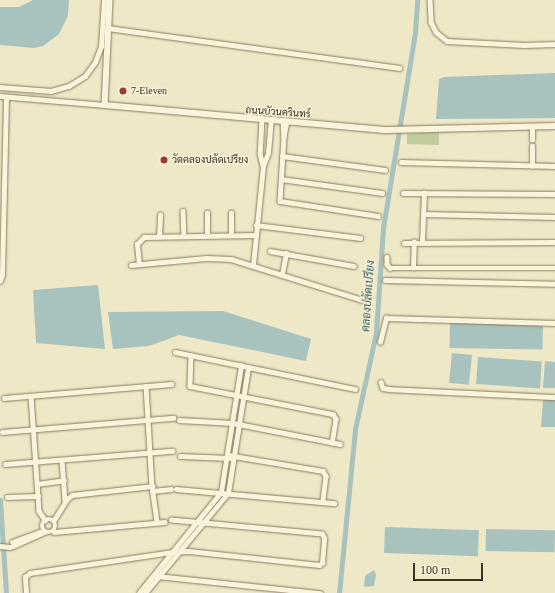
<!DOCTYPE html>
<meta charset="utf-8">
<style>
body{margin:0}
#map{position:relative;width:555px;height:593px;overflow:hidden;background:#eee8c7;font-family:"Times New Roman",Sarabun,serif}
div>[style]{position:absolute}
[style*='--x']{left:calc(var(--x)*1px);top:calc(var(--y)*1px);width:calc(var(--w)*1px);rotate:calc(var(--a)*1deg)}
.green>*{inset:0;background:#c0cd9b}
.water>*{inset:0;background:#a8c2be;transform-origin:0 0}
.canal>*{height:5px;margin:-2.5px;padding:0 2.5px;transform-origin:2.5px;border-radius:2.5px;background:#a8c2be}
.roads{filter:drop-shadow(0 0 1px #8a7b5d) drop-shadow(0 0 1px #8a7b5d)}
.minor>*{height:4.5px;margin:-2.25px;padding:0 2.25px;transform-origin:2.25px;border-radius:2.25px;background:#f9f4db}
.minor>.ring{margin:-2.25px;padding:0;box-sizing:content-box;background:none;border:4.5px solid #f9f4db;border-radius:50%}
.tertiary>*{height:5.5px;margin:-2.75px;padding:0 2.75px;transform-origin:2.75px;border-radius:2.75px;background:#f9f4db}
.dots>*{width:11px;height:11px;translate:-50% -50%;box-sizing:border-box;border:2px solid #f6f1d7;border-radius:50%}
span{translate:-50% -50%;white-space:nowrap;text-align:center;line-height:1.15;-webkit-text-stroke:3px #f6f1d7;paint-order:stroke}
.poi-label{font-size:10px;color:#3b3120}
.left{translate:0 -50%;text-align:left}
.street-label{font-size:10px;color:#3b3120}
.water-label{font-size:11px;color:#30575a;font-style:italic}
.scale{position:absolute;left:413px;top:563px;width:70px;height:18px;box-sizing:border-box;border:2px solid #3b3120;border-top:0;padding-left:5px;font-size:12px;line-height:14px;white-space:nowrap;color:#3b3120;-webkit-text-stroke:3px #f6f1d7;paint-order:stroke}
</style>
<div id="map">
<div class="green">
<i style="clip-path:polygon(439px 132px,439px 145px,407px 144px,407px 134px)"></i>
</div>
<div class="water">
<i style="clip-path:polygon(33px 0,69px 0,68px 16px,59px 34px,43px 46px,34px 48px,0 45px,0 7px,19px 7px)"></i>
<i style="clip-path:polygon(555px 73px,555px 118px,436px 119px,439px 79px,444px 77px)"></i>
<i style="clip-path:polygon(98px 285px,105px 349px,36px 343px,33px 290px)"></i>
<i style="clip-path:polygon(223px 311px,311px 339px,306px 361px,179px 335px,149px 346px,113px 349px,108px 312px)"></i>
<i style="left:450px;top:321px;width:93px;height:27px;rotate:1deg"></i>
<i style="left:472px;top:355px;width:30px;height:20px;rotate:96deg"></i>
<i style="left:478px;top:357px;width:64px;height:27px;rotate:4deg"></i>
<i style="clip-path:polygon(545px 361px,555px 362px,555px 388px,543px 388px)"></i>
<i style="clip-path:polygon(543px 400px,555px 400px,555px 427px,541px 427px)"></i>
<i style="left:385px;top:527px;width:94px;height:26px;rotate:2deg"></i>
<i style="left:486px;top:529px;width:69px;height:22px;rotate:1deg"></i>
<i style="clip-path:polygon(374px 570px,376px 575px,374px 586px,364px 587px,365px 576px)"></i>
</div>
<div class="canal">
<i style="--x:0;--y:500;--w:93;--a:86.3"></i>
<i style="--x:339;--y:593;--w:165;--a:-84.4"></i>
<i style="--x:355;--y:429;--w:98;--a:-77.7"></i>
<i style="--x:376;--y:333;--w:105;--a:-86.2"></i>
<i style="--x:383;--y:228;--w:199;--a:-80.7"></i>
<i style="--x:415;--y:32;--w:32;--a:-86"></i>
</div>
<div class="roads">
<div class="minor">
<i style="--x:430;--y:0;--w:22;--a:87"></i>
<i style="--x:431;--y:22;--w:11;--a:63"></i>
<i style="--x:436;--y:32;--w:14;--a:39"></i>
<i style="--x:447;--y:41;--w:77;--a:3"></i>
<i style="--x:524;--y:45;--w:31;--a:-2"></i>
<i style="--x:108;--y:28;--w:294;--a:7.8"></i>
<i style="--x:0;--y:87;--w:51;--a:4.5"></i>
<i style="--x:51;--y:91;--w:19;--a:-16"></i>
<i style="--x:69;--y:86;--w:19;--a:-32"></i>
<i style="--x:85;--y:76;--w:17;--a:-54"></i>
<i style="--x:95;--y:62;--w:17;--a:-69"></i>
<i style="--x:101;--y:46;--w:46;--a:-86.3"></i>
<i style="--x:0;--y:96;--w:105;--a:4.9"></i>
<i style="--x:262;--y:119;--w:34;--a:93"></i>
<i style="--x:260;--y:153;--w:13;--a:77"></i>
<i style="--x:283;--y:120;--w:17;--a:87"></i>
<i style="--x:287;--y:121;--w:16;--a:101"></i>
<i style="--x:284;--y:137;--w:64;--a:93.6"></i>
<i style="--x:280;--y:201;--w:99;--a:8.7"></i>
<i style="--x:532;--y:140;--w:13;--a:-90"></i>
<i style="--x:282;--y:156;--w:104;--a:7.7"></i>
<i style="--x:401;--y:162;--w:154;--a:1.5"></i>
<i style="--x:532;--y:166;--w:20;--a:-90"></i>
<i style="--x:281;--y:179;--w:102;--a:7.9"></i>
<i style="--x:403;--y:193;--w:152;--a:0.4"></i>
<i style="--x:183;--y:211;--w:24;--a:88"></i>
<i style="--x:424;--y:214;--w:131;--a:1.3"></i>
<i style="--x:256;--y:225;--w:105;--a:7.1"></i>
<i style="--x:207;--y:234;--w:21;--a:-90"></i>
<i style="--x:231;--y:234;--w:21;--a:-90"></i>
<i style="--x:159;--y:236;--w:21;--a:-87"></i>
<i style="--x:422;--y:242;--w:49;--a:-87.7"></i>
<i style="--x:404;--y:243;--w:151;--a:-0.4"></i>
<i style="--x:270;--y:251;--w:85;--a:10.1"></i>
<i style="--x:387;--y:257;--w:7;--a:90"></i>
<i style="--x:387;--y:264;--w:5;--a:53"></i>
<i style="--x:390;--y:268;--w:165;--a:0"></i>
<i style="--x:139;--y:264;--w:20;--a:-96"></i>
<i style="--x:137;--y:244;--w:10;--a:-45"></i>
<i style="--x:144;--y:237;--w:112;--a:-1"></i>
<i style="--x:131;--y:265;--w:75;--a:-5.3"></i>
<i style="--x:206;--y:258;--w:25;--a:2"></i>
<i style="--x:231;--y:259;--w:141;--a:17.3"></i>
<i style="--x:253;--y:265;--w:100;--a:-84.2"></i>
<i style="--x:263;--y:166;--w:14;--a:-69"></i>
<i style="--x:268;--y:153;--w:33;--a:-85"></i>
<i style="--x:413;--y:268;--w:26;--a:-88"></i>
<i style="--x:282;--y:274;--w:21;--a:-79"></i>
<i style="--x:385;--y:280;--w:170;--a:1.3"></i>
<i style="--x:0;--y:281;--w:6;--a:-72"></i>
<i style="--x:2;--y:275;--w:178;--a:-88.7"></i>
<i style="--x:380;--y:342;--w:25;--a:-76"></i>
<i style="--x:386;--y:318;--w:169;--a:1.7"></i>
<i style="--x:175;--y:352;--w:184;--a:11.6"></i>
<i style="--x:191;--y:355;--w:31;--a:92"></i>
<i style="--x:190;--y:386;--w:146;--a:11.1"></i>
<i style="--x:333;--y:414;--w:6;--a:59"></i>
<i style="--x:336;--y:419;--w:24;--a:99"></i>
<i style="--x:381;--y:382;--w:6;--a:72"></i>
<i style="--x:383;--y:388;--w:6;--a:9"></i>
<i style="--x:389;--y:389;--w:166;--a:2.8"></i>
<i style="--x:146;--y:386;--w:100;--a:86.6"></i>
<i style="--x:152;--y:486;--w:36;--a:82"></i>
<i style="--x:31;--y:396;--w:115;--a:86"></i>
<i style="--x:39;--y:511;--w:11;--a:56"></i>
<i style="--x:4;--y:398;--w:168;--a:-4.8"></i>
<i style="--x:179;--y:420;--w:54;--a:3.2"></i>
<i style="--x:233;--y:423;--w:109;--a:11.1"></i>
<i style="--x:2;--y:432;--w:172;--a:-4.7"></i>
<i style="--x:228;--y:455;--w:96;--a:9.6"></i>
<i style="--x:323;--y:471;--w:6;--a:59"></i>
<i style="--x:326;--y:476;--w:26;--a:97"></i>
<i style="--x:180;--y:456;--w:50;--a:2.3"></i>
<i style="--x:62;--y:460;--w:41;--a:85.8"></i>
<i style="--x:5;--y:464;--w:168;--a:-4.5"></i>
<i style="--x:37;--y:484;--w:27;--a:-8"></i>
<i style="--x:176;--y:489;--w:159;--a:5.1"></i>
<i style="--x:152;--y:491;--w:19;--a:-6"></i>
<i style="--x:7;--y:497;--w:31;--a:-2"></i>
<i class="ring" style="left:42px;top:519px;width:9.5px;height:9.5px"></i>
<i style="--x:54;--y:520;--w:25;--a:-58"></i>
<i style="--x:67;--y:499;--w:6;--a:-39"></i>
<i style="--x:72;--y:495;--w:81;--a:-6.4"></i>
<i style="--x:54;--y:532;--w:111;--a:-5.1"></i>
<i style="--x:12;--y:542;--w:30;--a:-20"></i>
<i style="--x:0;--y:546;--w:10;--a:6"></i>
<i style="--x:13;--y:546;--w:35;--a:-24"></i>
<i style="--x:157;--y:576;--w:164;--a:6"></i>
<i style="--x:26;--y:593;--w:16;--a:-94"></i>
<i style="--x:25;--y:577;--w:6;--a:-39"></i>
<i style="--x:30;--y:573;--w:144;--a:-8.4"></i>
<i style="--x:172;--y:552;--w:17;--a:-3"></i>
<i style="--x:189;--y:551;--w:131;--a:6.1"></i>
<i style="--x:319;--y:565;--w:4;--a:-34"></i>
<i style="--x:322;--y:563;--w:25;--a:-85"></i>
<i style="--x:324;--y:538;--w:4;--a:-117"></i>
<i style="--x:322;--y:534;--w:151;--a:-174.7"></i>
<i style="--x:139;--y:593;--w:130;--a:-50.9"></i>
<i style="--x:221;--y:492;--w:128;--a:-81"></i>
<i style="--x:145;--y:593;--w:130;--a:-50.3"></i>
<i style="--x:228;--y:493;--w:127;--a:-80.9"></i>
</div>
<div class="tertiary">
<i style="--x:110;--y:0;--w:105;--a:92.7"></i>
<i style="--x:105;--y:105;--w:283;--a:5.1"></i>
<i style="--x:387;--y:130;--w:168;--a:-1.4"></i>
</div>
</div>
<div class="dots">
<i style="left:123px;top:91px;background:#993b2d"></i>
<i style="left:164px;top:160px;background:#993b2d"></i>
</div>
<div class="poi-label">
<span class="left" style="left:131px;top:91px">7-Eleven</span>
<span class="left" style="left:172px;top:160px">วัดคลองปลัดเปรียง</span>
</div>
<div class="street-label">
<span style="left:278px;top:112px;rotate:4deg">ถนนบัวนครินทร์</span>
</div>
<div class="water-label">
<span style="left:368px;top:296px;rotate:-86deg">คลองปลัดเปรียง</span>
</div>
<div class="scale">100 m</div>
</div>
